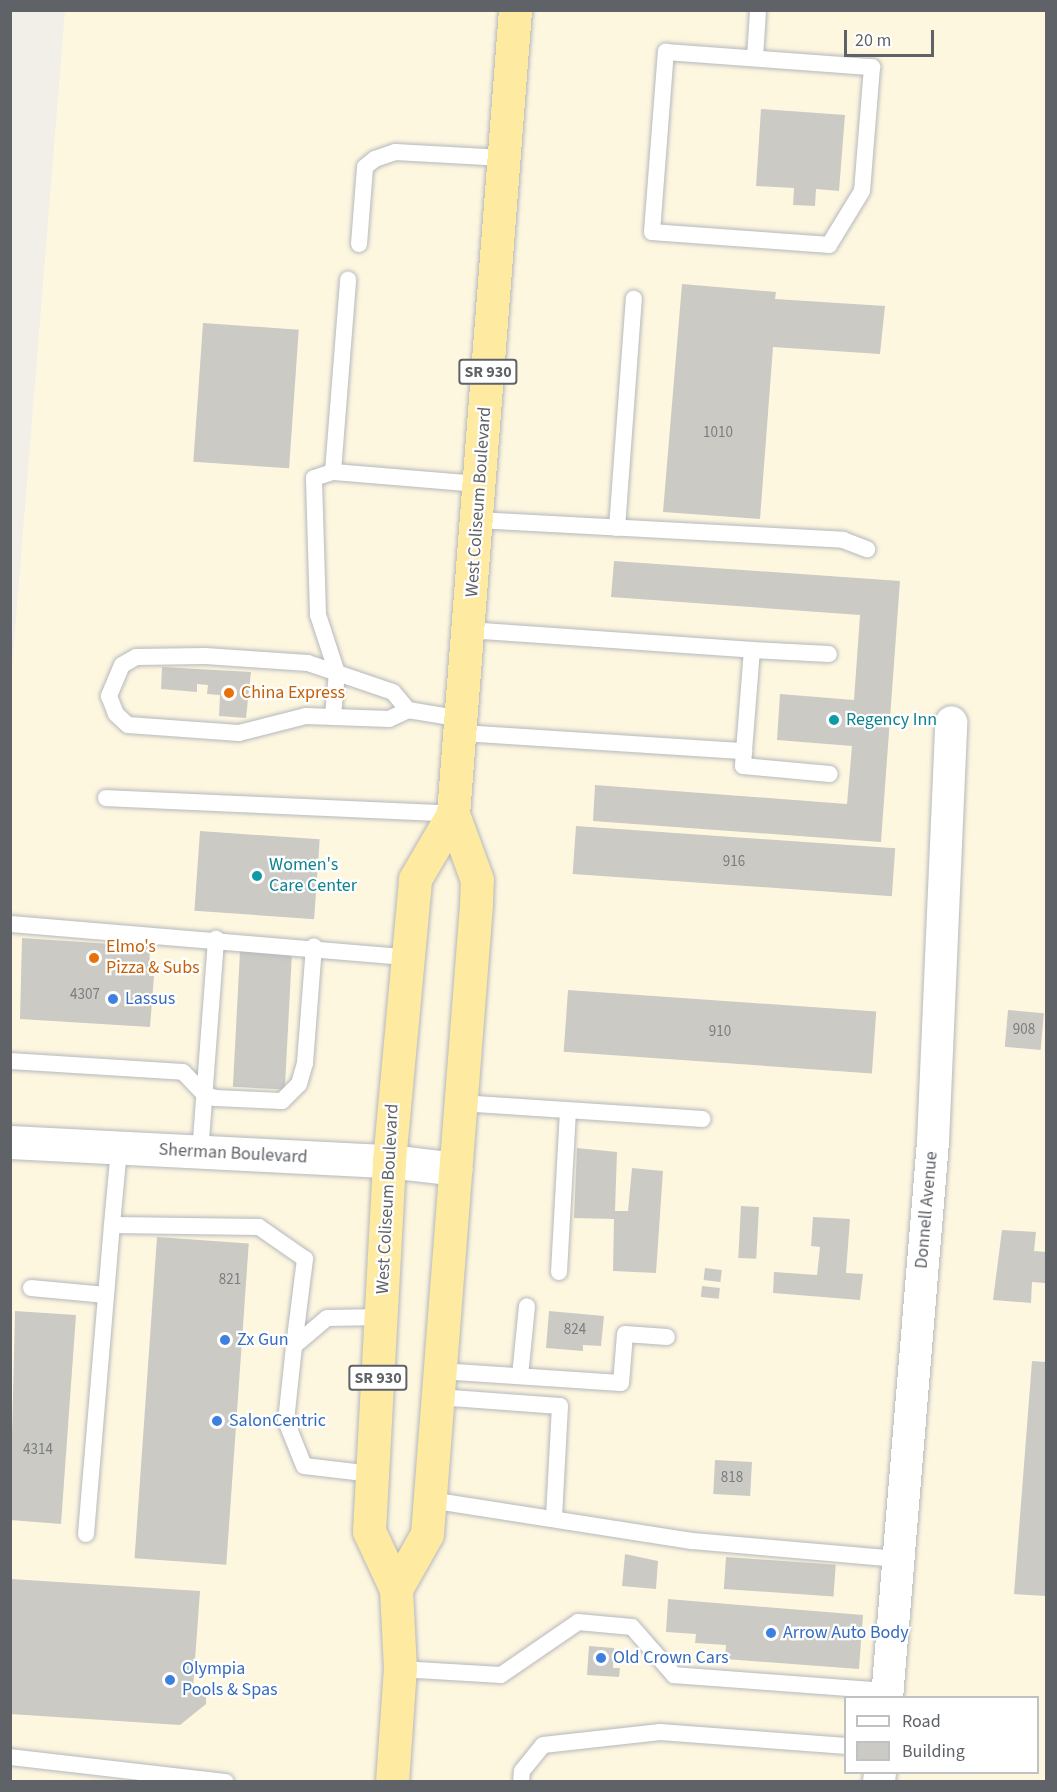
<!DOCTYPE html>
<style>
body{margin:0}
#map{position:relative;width:1057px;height:1792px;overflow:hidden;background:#f1efe8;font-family:"Source Sans 3",sans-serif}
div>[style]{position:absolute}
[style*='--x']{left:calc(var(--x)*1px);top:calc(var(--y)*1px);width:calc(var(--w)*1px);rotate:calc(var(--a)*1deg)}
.commercial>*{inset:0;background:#fef7e0}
.building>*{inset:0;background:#cccac5;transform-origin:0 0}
.roads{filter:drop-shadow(0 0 2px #b5b8bc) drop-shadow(0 0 2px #b5b8bc)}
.service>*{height:16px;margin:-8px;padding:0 8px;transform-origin:8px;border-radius:8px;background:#fff}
.minor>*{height:32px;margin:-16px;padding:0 16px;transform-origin:16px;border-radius:16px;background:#fff}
.secondary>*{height:33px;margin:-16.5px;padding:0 16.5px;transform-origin:16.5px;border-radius:16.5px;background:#fff}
.trunk>*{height:33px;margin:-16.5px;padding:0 16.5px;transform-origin:16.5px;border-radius:16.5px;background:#feeaa1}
.dots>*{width:16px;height:16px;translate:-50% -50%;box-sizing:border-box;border:3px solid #fff;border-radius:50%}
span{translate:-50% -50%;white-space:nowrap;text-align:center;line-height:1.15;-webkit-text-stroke:4.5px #fff;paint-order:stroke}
.number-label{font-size:15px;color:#7a7d7f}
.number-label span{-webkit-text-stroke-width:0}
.shield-label span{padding:2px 4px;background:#fff;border:2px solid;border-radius:4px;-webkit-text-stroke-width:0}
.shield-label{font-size:16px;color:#5f6368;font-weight:700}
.street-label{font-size:18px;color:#5f6368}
.food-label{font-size:18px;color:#c56008}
.left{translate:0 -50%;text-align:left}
.culture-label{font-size:18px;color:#0d838f}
.shop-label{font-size:18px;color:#366cbe}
.frame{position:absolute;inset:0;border:12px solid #5f6368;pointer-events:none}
.legend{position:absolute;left:844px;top:1696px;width:195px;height:78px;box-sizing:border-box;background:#fff;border:2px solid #bfc1c3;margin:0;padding:8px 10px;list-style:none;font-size:18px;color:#5f6368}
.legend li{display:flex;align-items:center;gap:12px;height:30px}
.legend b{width:30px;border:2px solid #bfc1c3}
.scale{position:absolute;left:844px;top:30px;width:90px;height:27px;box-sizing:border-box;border:3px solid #5f6368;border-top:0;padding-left:8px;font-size:18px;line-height:21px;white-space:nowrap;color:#5f6368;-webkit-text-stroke:4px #fff;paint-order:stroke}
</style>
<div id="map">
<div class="commercial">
<i style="clip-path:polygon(evenodd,65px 11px,1046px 11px,1046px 1781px,10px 1781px,10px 693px,65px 11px,846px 1698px,1038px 1698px,1038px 1772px,846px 1772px,846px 1698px)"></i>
</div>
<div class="building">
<i style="clip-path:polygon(761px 109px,845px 115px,839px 191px,816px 189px,815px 206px,793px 205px,794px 188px,756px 186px)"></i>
<i style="clip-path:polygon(682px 284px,776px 292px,775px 299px,885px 306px,880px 354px,773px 347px,760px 519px,663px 512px)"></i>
<i style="left:203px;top:323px;width:96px;height:139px;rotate:4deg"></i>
<i style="clip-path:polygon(614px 561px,900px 581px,881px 842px,593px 821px,595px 785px,847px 804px,852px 746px,777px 740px,780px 694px,854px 700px,860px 615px,611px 597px)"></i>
<i style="clip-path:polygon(162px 667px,251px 672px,246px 718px,219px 716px,220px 695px,207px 694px,208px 685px,197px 684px,197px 692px,161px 689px)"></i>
<i style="left:576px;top:826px;width:320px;height:48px;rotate:4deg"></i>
<i style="left:200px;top:831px;width:120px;height:80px;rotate:4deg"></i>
<i style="clip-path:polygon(22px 938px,111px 944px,111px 939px,144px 941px,150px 946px,149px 976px,154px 976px,150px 1027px,20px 1019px)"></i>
<i style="left:240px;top:951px;width:52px;height:136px;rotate:3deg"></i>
<i style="left:568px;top:990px;width:309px;height:62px;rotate:4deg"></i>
<i style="left:1008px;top:1010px;width:36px;height:37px;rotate:5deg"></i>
<i style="clip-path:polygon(577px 1148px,617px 1152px,615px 1211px,628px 1211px,632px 1168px,663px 1171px,656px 1273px,613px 1271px,614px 1219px,574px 1218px)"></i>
<i style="left:741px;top:1206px;width:18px;height:52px;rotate:3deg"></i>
<i style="clip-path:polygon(813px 1217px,850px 1219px,846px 1273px,863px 1274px,860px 1300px,773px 1293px,774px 1272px,817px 1275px,820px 1247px,811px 1246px)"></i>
<i style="clip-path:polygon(1002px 1230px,1036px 1232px,1034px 1251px,1046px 1252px,1045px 1283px,1032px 1282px,1031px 1303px,993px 1300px)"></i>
<i style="left:157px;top:1237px;width:92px;height:322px;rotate:4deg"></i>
<i style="left:705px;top:1268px;width:17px;height:12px;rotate:7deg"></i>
<i style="left:702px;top:1286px;width:18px;height:11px;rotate:6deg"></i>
<i style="clip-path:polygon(15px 1311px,76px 1315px,61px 1524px,10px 1520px)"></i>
<i style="clip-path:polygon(549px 1311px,604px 1316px,601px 1346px,583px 1345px,583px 1351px,546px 1348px)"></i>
<i style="clip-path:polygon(1032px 1361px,1046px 1362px,1046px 1596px,1014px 1594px)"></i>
<i style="left:715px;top:1460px;width:37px;height:34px;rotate:3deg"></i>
<i style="clip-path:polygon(625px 1554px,658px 1561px,656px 1589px,622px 1586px)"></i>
<i style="left:726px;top:1557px;width:110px;height:32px;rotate:4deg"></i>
<i style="clip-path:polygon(11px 1579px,200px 1591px,193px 1688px,206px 1689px,206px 1704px,180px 1725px,10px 1714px)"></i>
<i style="clip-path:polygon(668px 1599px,863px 1615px,859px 1669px,725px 1659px,726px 1645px,695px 1643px,696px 1634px,666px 1632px)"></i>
<i style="clip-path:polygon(589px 1646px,614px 1648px,613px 1668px,620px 1668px,619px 1677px,587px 1675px)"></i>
</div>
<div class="roads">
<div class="service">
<i style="--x:666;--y:52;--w:207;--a:4.2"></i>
<i style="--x:872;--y:67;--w:124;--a:94.6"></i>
<i style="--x:862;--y:191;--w:63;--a:121.4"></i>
<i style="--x:829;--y:245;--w:177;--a:-175.8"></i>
<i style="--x:652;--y:232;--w:181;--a:-85.6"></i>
<i style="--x:755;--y:58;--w:48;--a:-86.4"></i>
<i style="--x:359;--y:244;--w:77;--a:-85.5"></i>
<i style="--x:365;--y:167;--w:13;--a:-39"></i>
<i style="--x:375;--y:159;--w:21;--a:-19"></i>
<i style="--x:395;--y:152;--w:109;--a:3.2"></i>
<i style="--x:333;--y:472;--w:193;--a:-85.5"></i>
<i style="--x:477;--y:520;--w:367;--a:3.1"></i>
<i style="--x:843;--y:540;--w:26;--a:21"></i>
<i style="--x:617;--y:528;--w:230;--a:-85.8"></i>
<i style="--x:469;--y:630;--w:284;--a:4"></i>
<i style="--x:408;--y:710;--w:23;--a:-130"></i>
<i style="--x:393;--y:692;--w:90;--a:-161.2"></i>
<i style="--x:308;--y:663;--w:103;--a:-176.1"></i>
<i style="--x:205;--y:656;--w:69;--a:179.2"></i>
<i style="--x:136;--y:657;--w:16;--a:150"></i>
<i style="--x:122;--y:665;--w:34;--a:113"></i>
<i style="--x:109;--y:696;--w:19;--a:69"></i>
<i style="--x:116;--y:714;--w:16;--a:43"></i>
<i style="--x:128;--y:725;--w:111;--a:4.1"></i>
<i style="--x:239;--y:733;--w:69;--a:-14.2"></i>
<i style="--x:306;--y:716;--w:83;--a:2.1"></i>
<i style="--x:389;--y:719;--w:21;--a:-25"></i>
<i style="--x:408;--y:710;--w:56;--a:9.3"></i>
<i style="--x:333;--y:715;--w:42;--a:-84.6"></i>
<i style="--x:337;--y:673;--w:61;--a:-108.1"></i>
<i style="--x:318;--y:615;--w:137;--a:-91.7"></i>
<i style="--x:314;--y:478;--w:20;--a:-18"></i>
<i style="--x:333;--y:472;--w:147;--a:4.7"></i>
<i style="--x:462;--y:733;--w:283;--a:3.7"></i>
<i style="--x:744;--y:751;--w:15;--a:94"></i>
<i style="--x:743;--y:766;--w:87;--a:5.3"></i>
<i style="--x:744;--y:751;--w:101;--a:-85.5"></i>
<i style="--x:752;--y:650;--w:77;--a:3"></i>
<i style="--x:106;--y:798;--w:347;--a:2.6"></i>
<i style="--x:10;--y:924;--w:397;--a:4.8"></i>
<i style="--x:10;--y:1061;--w:173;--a:3.6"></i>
<i style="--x:183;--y:1072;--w:30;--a:46"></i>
<i style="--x:204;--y:1094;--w:12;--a:20"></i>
<i style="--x:215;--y:1098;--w:67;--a:2.6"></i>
<i style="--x:282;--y:1101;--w:24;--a:-45"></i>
<i style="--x:299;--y:1084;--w:22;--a:-74"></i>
<i style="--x:305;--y:1063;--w:117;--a:-85.6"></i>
<i style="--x:461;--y:1103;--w:242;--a:3.8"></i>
<i style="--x:119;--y:1149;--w:76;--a:95.3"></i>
<i style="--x:112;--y:1225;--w:147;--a:0.8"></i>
<i style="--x:259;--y:1227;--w:56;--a:34.8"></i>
<i style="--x:305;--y:1259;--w:88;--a:97.2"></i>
<i style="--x:200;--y:1153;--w:215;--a:-85.7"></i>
<i style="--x:559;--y:1272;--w:161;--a:-86.8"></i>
<i style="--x:31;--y:1288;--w:75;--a:5.3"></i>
<i style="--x:440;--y:1371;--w:181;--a:3.8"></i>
<i style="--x:621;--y:1383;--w:49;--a:-85.3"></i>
<i style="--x:625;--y:1334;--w:42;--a:4.1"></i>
<i style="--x:520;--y:1376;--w:70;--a:-84.3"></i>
<i style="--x:438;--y:1397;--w:122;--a:4.2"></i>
<i style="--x:560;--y:1406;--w:112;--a:93.1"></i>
<i style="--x:372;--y:1474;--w:68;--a:-173.3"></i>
<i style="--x:304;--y:1466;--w:48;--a:-111.8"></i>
<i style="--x:286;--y:1421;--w:75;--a:-83.9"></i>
<i style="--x:294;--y:1346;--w:43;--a:-40.3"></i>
<i style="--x:327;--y:1318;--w:55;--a:-1"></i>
<i style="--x:430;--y:1500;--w:265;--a:8.9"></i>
<i style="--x:692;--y:1541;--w:207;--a:5"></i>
<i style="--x:86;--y:1534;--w:310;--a:-85.2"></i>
<i style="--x:400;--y:1669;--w:101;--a:3.4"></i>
<i style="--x:501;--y:1675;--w:93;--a:-34.5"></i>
<i style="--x:578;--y:1622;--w:54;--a:5.3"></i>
<i style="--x:632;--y:1627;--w:64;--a:48.8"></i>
<i style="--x:674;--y:1675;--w:214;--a:4.3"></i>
<i style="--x:10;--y:1757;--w:217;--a:6.6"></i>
<i style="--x:521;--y:1782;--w:11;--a:-85"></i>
<i style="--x:522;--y:1771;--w:33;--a:-51"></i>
<i style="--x:543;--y:1745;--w:118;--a:-6.3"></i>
<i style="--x:660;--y:1732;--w:187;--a:4.3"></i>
</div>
<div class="minor">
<i style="--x:887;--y:1698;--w:558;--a:-85.27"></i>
<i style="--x:933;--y:1142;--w:420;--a:-87.5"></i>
<i style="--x:879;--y:1782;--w:10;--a:-84"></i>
</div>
<div class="secondary">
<i style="--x:10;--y:1142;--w:379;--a:2.9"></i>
<i style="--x:389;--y:1161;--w:67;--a:6.8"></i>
</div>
<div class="trunk">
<i style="--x:396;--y:1589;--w:63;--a:-60.6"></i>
<i style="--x:427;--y:1534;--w:631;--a:-85.55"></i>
<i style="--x:476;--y:905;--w:25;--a:-88"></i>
<i style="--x:477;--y:880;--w:70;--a:-110"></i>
<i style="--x:392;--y:1782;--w:113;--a:-86"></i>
<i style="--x:400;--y:1669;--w:80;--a:-92.9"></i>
<i style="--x:396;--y:1589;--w:64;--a:-115"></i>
<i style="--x:369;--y:1531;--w:371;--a:-86.9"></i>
<i style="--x:389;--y:1161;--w:283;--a:-84.7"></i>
<i style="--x:415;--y:879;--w:75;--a:-59.7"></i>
<i style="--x:453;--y:814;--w:806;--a:-85.59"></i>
</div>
</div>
<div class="dots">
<i style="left:229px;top:693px;background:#e8710a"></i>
<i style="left:834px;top:720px;background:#0f9aa8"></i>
<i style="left:257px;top:876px;background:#0f9aa8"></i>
<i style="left:94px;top:958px;background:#e8710a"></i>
<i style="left:113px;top:999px;background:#3f7fe0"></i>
<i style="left:225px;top:1340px;background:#3f7fe0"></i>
<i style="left:217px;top:1421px;background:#3f7fe0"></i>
<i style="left:771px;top:1633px;background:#3f7fe0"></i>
<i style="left:601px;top:1658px;background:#3f7fe0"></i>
<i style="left:170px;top:1680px;background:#3f7fe0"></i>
</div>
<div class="number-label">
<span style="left:718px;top:433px">1010</span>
<span style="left:734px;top:862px">916</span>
<span style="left:85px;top:995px">4307</span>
<span style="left:1024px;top:1030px">908</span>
<span style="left:720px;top:1032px">910</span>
<span style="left:230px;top:1280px">821</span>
<span style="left:575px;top:1330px">824</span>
<span style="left:38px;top:1450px">4314</span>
<span style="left:732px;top:1478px">818</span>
</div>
<div class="shield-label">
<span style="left:488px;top:372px">SR 930</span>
<span style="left:378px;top:1378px">SR 930</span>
</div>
<div class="street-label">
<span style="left:479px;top:502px;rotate:-86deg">West Coliseum Boulevard</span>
<span style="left:233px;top:1154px;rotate:3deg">Sherman Boulevard</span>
<span style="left:388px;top:1199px;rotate:-87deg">West Coliseum Boulevard</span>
<span style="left:927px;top:1210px;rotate:-85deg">Donnell Avenue</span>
</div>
<div class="food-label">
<span class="left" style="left:241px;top:693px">China Express</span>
<span class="left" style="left:106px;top:958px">Elmo's<br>Pizza &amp; Subs</span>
</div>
<div class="culture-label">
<span class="left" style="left:846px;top:720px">Regency Inn</span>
<span class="left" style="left:269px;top:876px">Women's<br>Care Center</span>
</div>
<div class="shop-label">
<span class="left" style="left:125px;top:999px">Lassus</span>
<span class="left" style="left:237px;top:1340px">Zx Gun</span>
<span class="left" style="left:229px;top:1421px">SalonCentric</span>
<span class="left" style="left:783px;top:1633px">Arrow Auto Body</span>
<span class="left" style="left:613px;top:1658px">Old Crown Cars</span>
<span class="left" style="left:182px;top:1680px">Olympia<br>Pools &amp; Spas</span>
</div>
<div class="frame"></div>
<ul class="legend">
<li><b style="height:8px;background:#fff"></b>Road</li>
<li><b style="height:16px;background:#cccac5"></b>Building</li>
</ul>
<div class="scale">20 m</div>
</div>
